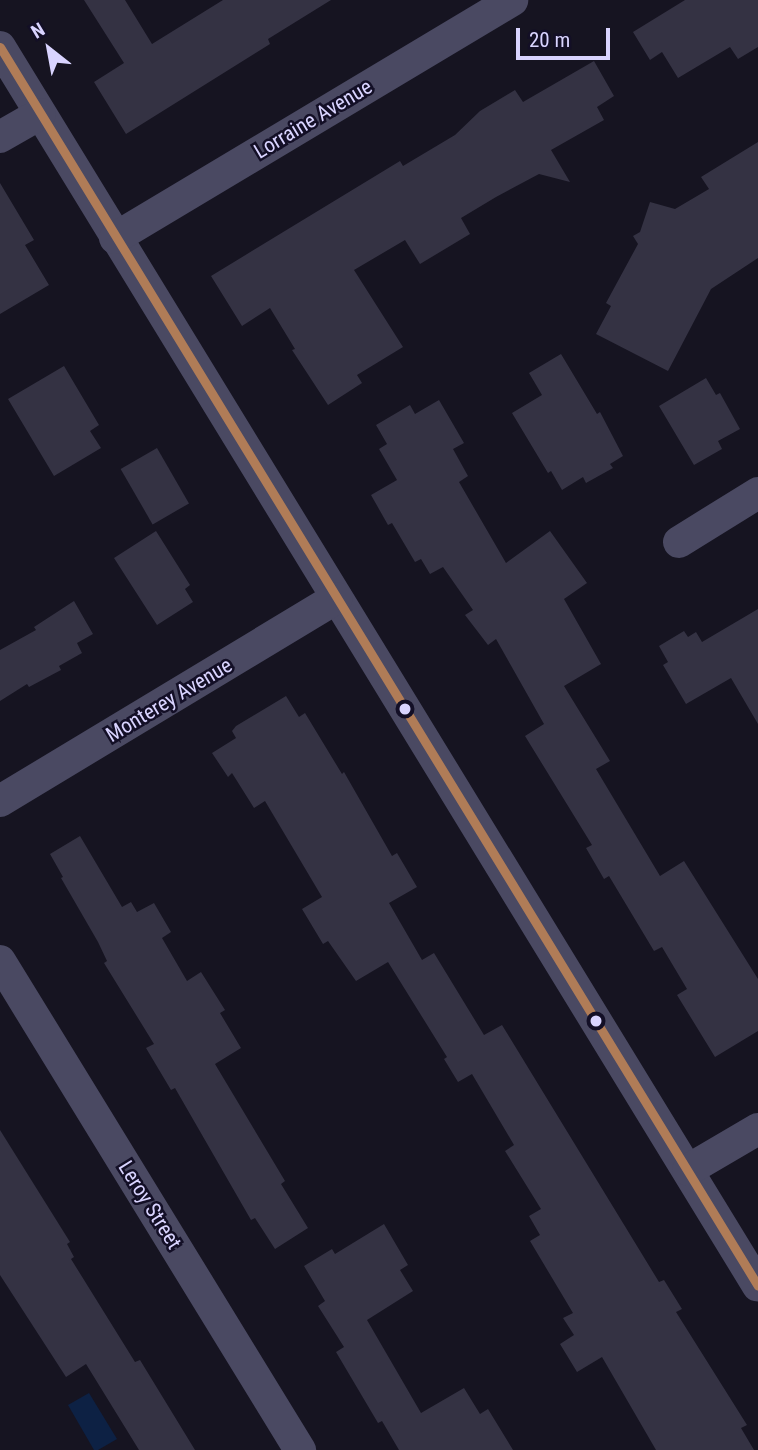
<!DOCTYPE html>
<style>
body{margin:0}
#map{position:relative;width:758px;height:1450px;overflow:hidden;background:#161421;font-family:"Roboto Condensed",sans-serif}
div>[style]{position:absolute}
[style*='--x']{left:calc(var(--x)*1px);top:calc(var(--y)*1px);width:calc(var(--w)*1px);rotate:calc(var(--a)*1deg)}
.water>*{inset:0;background:#0d2144}
.building>*{inset:0;background:#343243;transform-origin:0 0}
.minor>*{height:32px;margin:-16px;padding:0 16px;transform-origin:16px;border-radius:16px;background:#4a4962}
.bus-1>*{height:9px;margin:-4.5px;padding:0 4.5px;transform-origin:4.5px;border-radius:4.5px;background:#b07c57}
.dots>*{width:19px;height:19px;translate:-50% -50%;box-sizing:border-box;border:4px solid #130f26;border-radius:50%}
span{translate:-50% -50%;white-space:nowrap;text-align:center;line-height:1.15;-webkit-text-stroke:5px #130f26;paint-order:stroke}
.street-label{font-size:21px;color:#d9d4ff}
.north{position:absolute;left:14px;top:14px;width:70px;height:70px;-webkit-text-stroke:5px #130f26;paint-order:stroke;rotate:329deg;font-size:19px;font-weight:700;line-height:28px;text-align:center;color:#d9d4ff}
.north::after{content:'';display:block;margin:auto;width:24px;height:32px;background:#d9d4ff;clip-path:polygon(50% 0,100% 100%,50% 72%,0 100%)}
.scale{position:absolute;left:516px;top:28px;width:94px;height:32px;box-sizing:border-box;border:4px solid #d9d4ff;border-top:0;padding-left:9px;font-size:21px;line-height:24px;white-space:nowrap;color:#d9d4ff;-webkit-text-stroke:5px #130f26;paint-order:stroke}
</style>
<div id="map">
<div class="water">
<i style="clip-path:polygon(89px 1393px,117px 1439px,98px 1450px,94px 1450px,68px 1405px)"></i>
</div>
<div class="building">
<i style="clip-path:polygon(84px 0,125px 0,152px 44px,223px 0,331px 0,268px 39px,270px 44px,126px 134px,94px 82px,124px 63px)"></i>
<i style="clip-path:polygon(685px 0,758px 0,758px 47px,738px 59px,730px 47px,678px 78px,662px 52px,650px 60px,633px 32px)"></i>
<i style="clip-path:polygon(594px 61px,614px 96px,597px 107px,604px 120px,551px 150px,570px 182px,539px 174px,496px 197px,461px 218px,470px 234px,420px 264px,405px 240px,354px 270px,403px 347px,357px 375px,362px 383px,328px 405px,292px 350px,295px 349px,270px 308px,242px 326px,211px 276px,400px 161px,403px 166px,455px 135px,480px 111px,515px 90px,523px 102px)"></i>
<i style="clip-path:polygon(758px 142px,758px 258px,711px 289px,668px 371px,596px 334px,611px 306px,606px 303px,638px 244px,633px 236px,640px 232px,650px 202px,675px 209px,709px 189px,701px 177px)"></i>
<i style="clip-path:polygon(0 183px,34px 240px,25px 245px,49px 285px,0 314px)"></i>
<i style="clip-path:polygon(561px 354px,597px 414px,600px 412px,623px 456px,610px 464px,613px 468px,586px 483px,583px 477px,562px 490px,551px 471px,548px 473px,512px 413px,542px 395px,529px 373px)"></i>
<i style="clip-path:polygon(64px 366px,99px 425px,90px 431px,101px 448px,54px 476px,8px 399px)"></i>
<i style="clip-path:polygon(706px 378px,716px 395px,720px 393px,740px 429px,718px 441px,722px 449px,694px 465px,659px 406px)"></i>
<i style="clip-path:polygon(439px 400px,464px 443px,453px 449px,468px 476px,459px 482px,506px 563px,550px 531px,587px 583px,564px 599px,601px 664px,564px 686px,610px 761px,596px 769px,660px 876px,684px 861px,758px 979px,758px 1031px,715px 1057px,677px 995px,687px 989px,662px 947px,654px 951px,609px 876px,604px 879px,586px 848px,592px 845px,525px 736px,544px 724px,496px 639px,488px 645px,465px 615px,473px 610px,443px 567px,430px 574px,421px 559px,415px 562px,392px 523px,388px 525px,371px 495px,397px 480px,379px 449px,387px 444px,376px 425px,410px 405px,415px 414px)"></i>
<i style="left:157px;top:448px;width:64px;height:42px;rotate:60deg"></i>
<i style="clip-path:polygon(156px 531px,190px 585px,185px 589px,193px 602px,157px 625px,114px 558px)"></i>
<i style="clip-path:polygon(74px 601px,93px 634px,77px 643px,82px 653px,59px 666px,61px 670px,29px 687px,27px 684px,0 701px,0 650px,36px 630px,34px 627px)"></i>
<i style="clip-path:polygon(758px 609px,758px 724px,731px 678px,686px 704px,663px 665px,668px 662px,659px 646px,684px 631px,688px 637px,696px 632px,702px 642px)"></i>
<i style="clip-path:polygon(286px 696px,299px 717px,305px 713px,342px 774px,344px 772px,392px 856px,397px 853px,417px 887px,389px 903px,422px 960px,434px 953px,484px 1035px,502px 1025px,659px 1282px,664px 1280px,682px 1309px,676px 1312px,747px 1425px,741px 1428px,754px 1450px,656px 1450px,602px 1357px,577px 1372px,560px 1344px,574px 1335px,563px 1318px,573px 1313px,530px 1241px,540px 1235px,529px 1216px,541px 1209px,505px 1151px,514px 1145px,472px 1074px,458px 1082px,444px 1059px,447px 1057px,388px 962px,356px 981px,328px 941px,323px 944px,302px 909px,322px 897px,265px 801px,254px 808px,232px 773px,228px 777px,212px 753px,236px 738px,232px 731px,236px 726px)"></i>
<i style="clip-path:polygon(80px 836px,122px 907px,131px 902px,137px 912px,154px 903px,171px 932px,162px 938px,187px 981px,201px 972px,225px 1010px,220px 1013px,241px 1048px,215px 1064px,285px 1181px,281px 1184px,308px 1228px,275px 1249px,255px 1218px,251px 1220px,175px 1088px,171px 1090px,146px 1048px,154px 1044px,104px 963px,107px 961px,98px 942px,61px 878px,63px 877px,50px 854px)"></i>
<i style="clip-path:polygon(0 1130px,70px 1242px,67px 1244px,74px 1257px,71px 1259px,135px 1362px,140px 1360px,195px 1450px,139px 1450px,86px 1364px,66px 1377px,0 1275px)"></i>
<i style="clip-path:polygon(384px 1224px,408px 1265px,400px 1270px,413px 1291px,367px 1320px,421px 1413px,464px 1388px,480px 1414px,488px 1409px,513px 1450px,399px 1450px,382px 1421px,378px 1423px,336px 1352px,344px 1347px,318px 1306px,325px 1301px,304px 1266px,332px 1249px,335px 1254px)"></i>
</div>
<div class="minor">
<i style="--x:0;--y:47;--w:1452;--a:58.54"></i>
<i style="--x:0;--y:137;--w:46;--a:-29.9"></i>
<i style="--x:115;--y:238;--w:463;--a:-30.9"></i>
<i style="--x:679;--y:542;--w:93;--a:-31.8"></i>
<i style="--x:0;--y:801;--w:393;--a:-31.1"></i>
<i style="--x:0;--y:961;--w:574;--a:58.47"></i>
<i style="--x:688;--y:1170;--w:81;--a:-30.4"></i>
</div>
<div class="bus-1">
<i style="--x:0;--y:47;--w:1452;--a:58.54"></i>
</div>
<div class="dots">
<i style="left:405px;top:709px;background:#d9d4ff"></i>
<i style="left:596px;top:1021px;background:#d9d4ff"></i>
</div>
<div class="street-label">
<span style="left:313px;top:119px;rotate:-31deg">Lorraine Avenue</span>
<span style="left:169px;top:700px;rotate:-31deg">Monterey Avenue</span>
<span style="left:150px;top:1205px;rotate:58deg">Leroy Street</span>
</div>
<div class="north">N</div>
<div class="scale">20 m</div>
</div>
